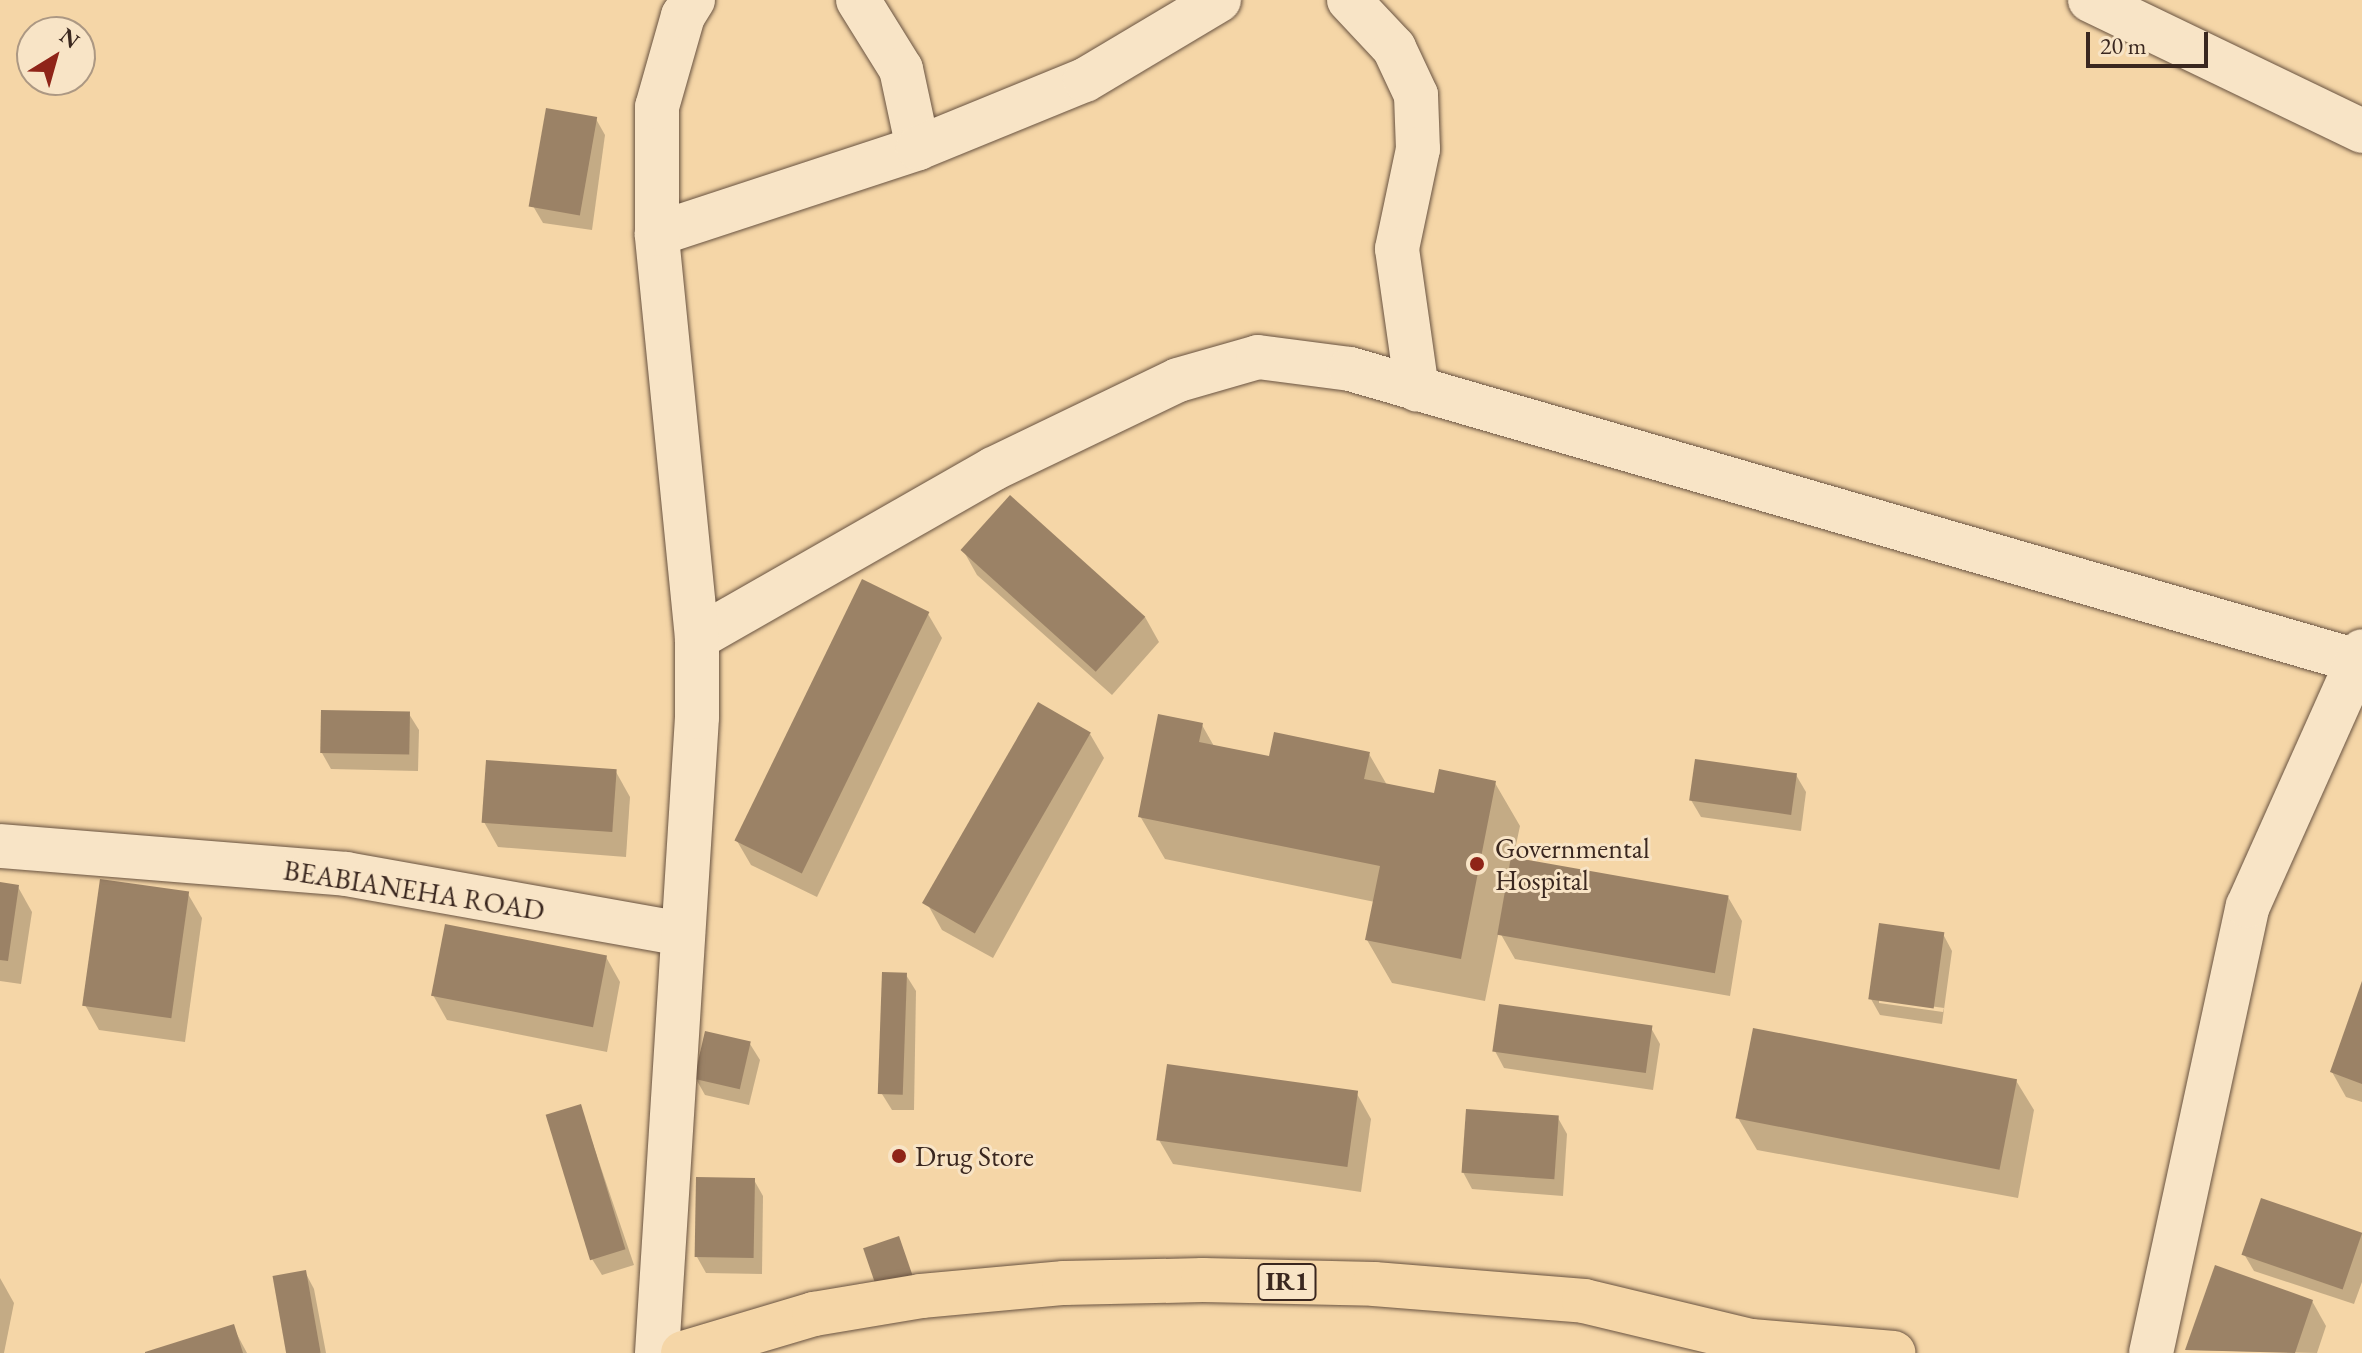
<!DOCTYPE html>
<style>
body{margin:0}
#map{position:relative;width:2362px;height:1353px;overflow:hidden;background:#f5d6a7;font-family:"EB Garamond",serif}
div>[style]{position:absolute}
[style*='--x']{left:calc(var(--x)*1px);top:calc(var(--y)*1px);width:calc(var(--w)*1px);rotate:calc(var(--a)*1deg)}
.shadow>*{inset:0;background:#0003}
.building>*{inset:0;background:#9b8266;transform-origin:0 0}
.roads{filter:drop-shadow(0 0 2px #695341) drop-shadow(0 0 2px #695341)}
.minor>*{height:44px;margin:-22px;padding:0 22px;transform-origin:22px;border-radius:22px;background:#f8e4c6}
.major>*{height:44px;margin:-22px;padding:0 22px;transform-origin:22px;border-radius:22px;background:#f5d6a7}
.dots>*{width:22px;height:22px;translate:-50% -50%;box-sizing:border-box;border:4px solid #f8e4c6;border-radius:50%}
span{translate:-50% -50%;white-space:nowrap;text-align:center;line-height:1.15;-webkit-text-stroke:6px #f8e4c6;paint-order:stroke}
.shield-label span{padding:2px 6px;background:#f8e4c6;border:2px solid;border-radius:6px;-webkit-text-stroke-width:0}
.shield-label{font-size:26px;color:#3a271f;font-weight:700}
.poi-label{font-size:28px;color:#3a271f}
.left{translate:0 -50%;text-align:left}
.street-label{font-size:28px;color:#3a271f}
.north{position:absolute;left:16px;top:16px;width:80px;height:80px;box-sizing:border-box;background:#f8e4c6;border:2px solid #ac9883;border-radius:50%;rotate:37deg;font-size:22px;font-weight:700;line-height:32px;text-align:center;color:#3a271f}
.north::after{content:'';display:block;margin:auto;width:28px;height:36px;background:#8f2418;clip-path:polygon(50% 0,100% 100%,50% 72%,0 100%)}
.scale{position:absolute;left:2086px;top:32px;width:122px;height:36px;box-sizing:border-box;border:4px solid #3a271f;border-top:0;padding-left:10px;font-size:24px;line-height:28px;white-space:nowrap;color:#3a271f;-webkit-text-stroke:6px #f8e4c6;paint-order:stroke}
</style>
<div id="map">
<div class="shadow">
<i style="clip-path:polygon(596px 119px,605px 135px,592px 230px,543px 223px,533px 206px)"></i>
<i style="clip-path:polygon(963px 550px,1145px 617px,1159px 642px,1112px 695px,977px 575px)"></i>
<i style="clip-path:polygon(928px 614px,942px 638px,817px 897px,751px 865px,737px 841px)"></i>
<i style="clip-path:polygon(409px 714px,419px 730px,418px 771px,331px 769px,322px 753px)"></i>
<i style="clip-path:polygon(1202px 725px,1215px 748px,1271px 759px,1369px 754px,1387px 785px,1436px 796px,1495px 783px,1520px 826px,1513px 859px,1728px 897px,1742px 921px,1730px 996px,1515px 959px,1499px 931px,1485px 1001px,1392px 983px,1367px 940px,1375px 902px,1165px 859px,1140px 816px)"></i>
<i style="clip-path:polygon(1090px 734px,1104px 758px,993px 958px,942px 930px,928px 905px)"></i>
<i style="clip-path:polygon(616px 772px,630px 797px,626px 857px,498px 847px,484px 822px)"></i>
<i style="clip-path:polygon(1796px 775px,1806px 792px,1801px 831px,1701px 817px,1691px 800px)"></i>
<i style="clip-path:polygon(0 885px,18px 887px,32px 912px,21px 984px,0 981px)"></i>
<i style="clip-path:polygon(188px 894px,202px 918px,185px 1042px,99px 1030px,85px 1005px)"></i>
<i style="clip-path:polygon(evenodd,1943px 934px,1952px 951px,1942px 1024px,1880px 1015px,1871px 999px,1943px 934px,1879px 999px,1944px 1008px,1943px 1012px,1879px 1003px,1879px 999px)"></i>
<i style="clip-path:polygon(606px 957px,620px 982px,607px 1052px,447px 1020px,433px 995px)"></i>
<i style="clip-path:polygon(906px 975px,916px 991px,914px 1110px,892px 1110px,882px 1094px)"></i>
<i style="clip-path:polygon(2362px 986px,2362px 1102px,2346px 1097px,2332px 1072px)"></i>
<i style="clip-path:polygon(1651px 1028px,1660px 1044px,1653px 1090px,1504px 1068px,1495px 1051px)"></i>
<i style="clip-path:polygon(750px 1044px,760px 1060px,749px 1105px,705px 1095px,696px 1079px)"></i>
<i style="clip-path:polygon(2015px 1079px,2034px 1110px,2018px 1198px,1757px 1150px,1738px 1118px)"></i>
<i style="clip-path:polygon(1357px 1094px,1371px 1119px,1361px 1192px,1173px 1164px,1159px 1140px)"></i>
<i style="clip-path:polygon(580px 1106px,634px 1265px,602px 1275px,592px 1259px)"></i>
<i style="clip-path:polygon(1558px 1118px,1567px 1134px,1563px 1196px,1472px 1189px,1463px 1172px)"></i>
<i style="clip-path:polygon(754px 1180px,763px 1196px,762px 1274px,706px 1273px,697px 1257px)"></i>
<i style="clip-path:polygon(2262px 1201px,2362px 1234px,2362px 1282px,2354px 1304px,2254px 1271px,2244px 1254px)"></i>
<i style="clip-path:polygon(305px 1272px,314px 1289px,326px 1353px,290px 1353px)"></i>
<i style="clip-path:polygon(0 1278px,14px 1303px,4px 1353px,0 1353px)"></i>
<i style="clip-path:polygon(2312px 1301px,2326px 1326px,2317px 1353px,2188px 1350px)"></i>
<i style="clip-path:polygon(233px 1327px,247px 1353px,149px 1353px)"></i>
</div>
<div class="building">
<i style="left:546px;top:108px;width:52px;height:100px;rotate:10deg"></i>
<i style="left:1010px;top:495px;width:182px;height:74px;rotate:42deg"></i>
<i style="left:862px;top:579px;width:75px;height:291px;rotate:26deg"></i>
<i style="left:1038px;top:702px;width:61px;height:232px;rotate:30deg"></i>
<i style="left:321px;top:710px;width:89px;height:43px;rotate:1deg"></i>
<i style="clip-path:polygon(1158px 714px,1203px 723px,1199px 742px,1269px 756px,1274px 732px,1370px 752px,1364px 779px,1434px 793px,1439px 769px,1496px 781px,1461px 959px,1365px 940px,1380px 866px,1138px 817px)"></i>
<i style="left:1695px;top:759px;width:103px;height:42px;rotate:8deg"></i>
<i style="left:486px;top:760px;width:131px;height:63px;rotate:4deg"></i>
<i style="left:1511px;top:857px;width:221px;height:79px;rotate:10deg"></i>
<i style="left:100px;top:879px;width:90px;height:128px;rotate:8deg"></i>
<i style="clip-path:polygon(0 882px,19px 885px,8px 961px,0 960px)"></i>
<i style="left:1879px;top:923px;width:66px;height:77px;rotate:8deg"></i>
<i style="left:445px;top:924px;width:165px;height:73px;rotate:11deg"></i>
<i style="left:882px;top:972px;width:25px;height:122px;rotate:2deg"></i>
<i style="clip-path:polygon(2362px 981px,2362px 1084px,2330px 1072px)"></i>
<i style="left:1499px;top:1004px;width:155px;height:48px;rotate:8deg"></i>
<i style="left:1753px;top:1028px;width:269px;height:92px;rotate:11deg"></i>
<i style="left:705px;top:1031px;width:47px;height:49px;rotate:13deg"></i>
<i style="left:1167px;top:1064px;width:193px;height:77px;rotate:8deg"></i>
<i style="left:581px;top:1104px;width:152px;height:37px;rotate:73deg"></i>
<i style="left:1466px;top:1109px;width:93px;height:64px;rotate:4deg"></i>
<i style="left:696px;top:1177px;width:59px;height:80px;rotate:1deg"></i>
<i style="left:2261px;top:1198px;width:107px;height:60px;rotate:19deg"></i>
<i style="left:899px;top:1236px;width:46px;height:38px;rotate:71deg"></i>
<i style="clip-path:polygon(2215px 1265px,2313px 1300px,2295px 1353px,2185px 1350px)"></i>
<i style="left:306px;top:1270px;width:84px;height:34px;rotate:80deg"></i>
<i style="clip-path:polygon(234px 1324px,243px 1353px,145px 1353px,145px 1352px)"></i>
</div>
<div class="roads">
<div class="minor">
<i style="--x:858;--y:0;--w:81;--a:58.1"></i>
<i style="--x:901;--y:69;--w:81;--a:77.9"></i>
<i style="--x:1349;--y:0;--w:66;--a:46.8"></i>
<i style="--x:1394;--y:48;--w:52;--a:64.9"></i>
<i style="--x:1416;--y:95;--w:54;--a:87.9"></i>
<i style="--x:1418;--y:149;--w:102;--a:101.9"></i>
<i style="--x:1397;--y:249;--w:142;--a:81.9"></i>
<i style="--x:2090;--y:0;--w:302;--a:25.7"></i>
<i style="--x:657;--y:234;--w:275;--a:-18.2"></i>
<i style="--x:918;--y:148;--w:180;--a:-22.2"></i>
<i style="--x:1085;--y:80;--w:156;--a:-30.8"></i>
<i style="--x:697;--y:638;--w:341;--a:-29.7"></i>
<i style="--x:993;--y:469;--w:205;--a:-25.7"></i>
<i style="--x:1178;--y:380;--w:83;--a:-16"></i>
<i style="--x:1258;--y:357;--w:93;--a:7.4"></i>
<i style="--x:1350;--y:369;--w:1048;--a:16.17"></i>
<i style="--x:0;--y:846;--w:347;--a:4.6"></i>
<i style="--x:346;--y:874;--w:342;--a:10.1"></i>
<i style="--x:657;--y:1353;--w:637;--a:-86.4"></i>
<i style="--x:697;--y:717;--w:79;--a:-90"></i>
<i style="--x:697;--y:638;--w:406;--a:-95.7"></i>
<i style="--x:657;--y:234;--w:127;--a:-90"></i>
<i style="--x:657;--y:107;--w:95;--a:-74.1"></i>
<i style="--x:683;--y:16;--w:19;--a:-58"></i>
<i style="--x:2151;--y:1353;--w:457;--a:-77.8"></i>
<i style="--x:2248;--y:906;--w:279;--a:-65.9"></i>
</div>
<div class="major">
<i style="--x:683;--y:1353;--w:137;--a:-16.6"></i>
<i style="--x:814;--y:1314;--w:109;--a:-9.5"></i>
<i style="--x:921;--y:1296;--w:144;--a:-5.2"></i>
<i style="--x:1064;--y:1283;--w:139;--a:-1.2"></i>
<i style="--x:1203;--y:1280;--w:171;--a:1.3"></i>
<i style="--x:1374;--y:1284;--w:211;--a:4.6"></i>
<i style="--x:1584;--y:1301;--w:172;--a:13.5"></i>
<i style="--x:1751;--y:1341;--w:143;--a:4.8"></i>
</div>
</div>
<div class="dots">
<i style="left:1477px;top:864px;background:#8f2418"></i>
<i style="left:899px;top:1156px;background:#8f2418"></i>
</div>
<div class="shield-label">
<span style="left:1287px;top:1282px">IR1</span>
</div>
<div class="poi-label">
<span class="left" style="left:1495px;top:864px">Governmental<br>Hospital</span>
<span class="left" style="left:915px;top:1156px">Drug Store</span>
</div>
<div class="street-label">
<span style="left:414px;top:890px;rotate:9deg">BEABIANEHA ROAD</span>
</div>
<div class="north">N</div>
<div class="scale">20 m</div>
</div>
